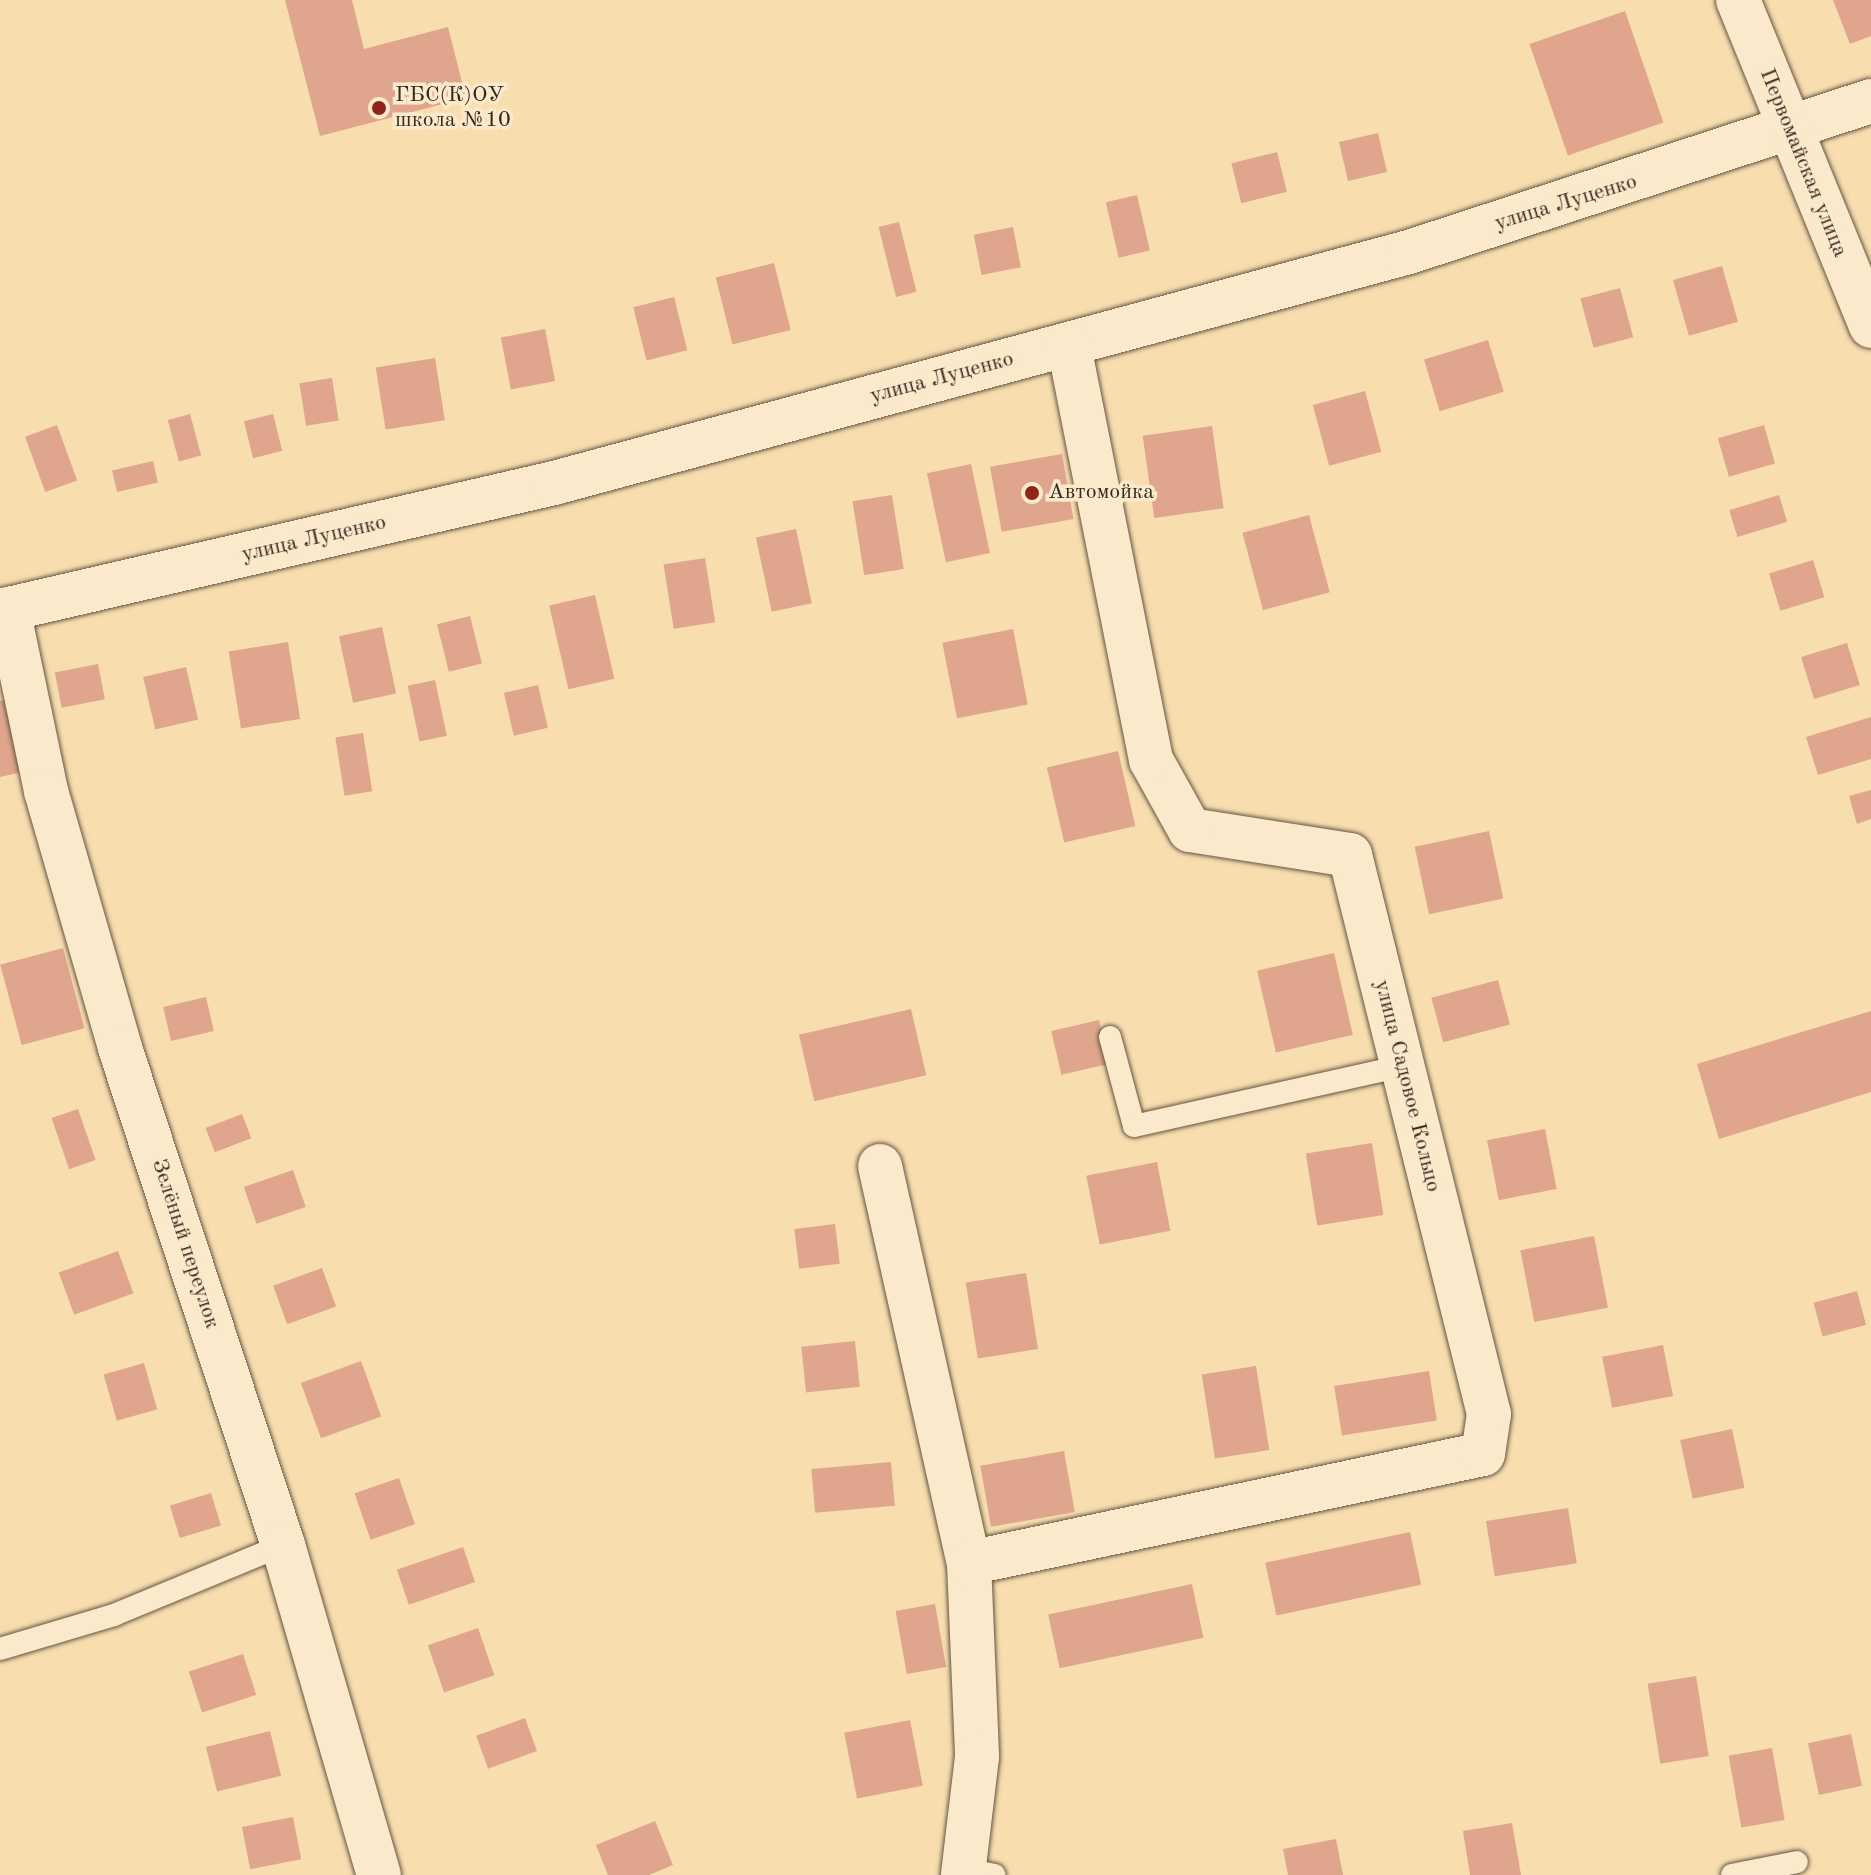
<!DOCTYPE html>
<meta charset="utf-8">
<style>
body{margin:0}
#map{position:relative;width:1871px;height:1875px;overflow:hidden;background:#f8ddaf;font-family:"Old Standard TT",serif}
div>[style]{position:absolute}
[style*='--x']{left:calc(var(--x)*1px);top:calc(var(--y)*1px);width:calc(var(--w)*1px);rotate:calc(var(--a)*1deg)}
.building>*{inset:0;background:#dfa68d;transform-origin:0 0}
.roads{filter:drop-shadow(0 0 2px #645642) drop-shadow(0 0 2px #645642)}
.lane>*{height:22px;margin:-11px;padding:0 11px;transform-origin:11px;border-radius:11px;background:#fae9cb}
.street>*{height:44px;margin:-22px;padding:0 22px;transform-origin:22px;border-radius:22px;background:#fae9cb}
.secondary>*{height:44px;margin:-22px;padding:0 22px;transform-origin:22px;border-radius:22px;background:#fae9cb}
.dots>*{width:22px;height:22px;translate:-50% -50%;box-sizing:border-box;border:4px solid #fae9cb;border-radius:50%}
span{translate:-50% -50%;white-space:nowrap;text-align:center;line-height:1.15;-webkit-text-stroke:7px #fae9cb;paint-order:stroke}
.poi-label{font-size:22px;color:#32291e}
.left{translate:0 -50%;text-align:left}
.street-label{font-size:22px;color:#32291e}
</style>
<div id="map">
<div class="building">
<i style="clip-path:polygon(285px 0,352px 0,364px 49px,448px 27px,466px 98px,320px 136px)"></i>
<i style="clip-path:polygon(1833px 0,1871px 0,1871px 36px,1850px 44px)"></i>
<i style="left:1625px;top:11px;width:118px;height:101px;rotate:71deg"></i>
<i style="left:1378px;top:133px;width:40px;height:40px;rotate:77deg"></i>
<i style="left:1277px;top:152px;width:41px;height:47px;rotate:76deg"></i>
<i style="left:1137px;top:195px;width:57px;height:32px;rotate:77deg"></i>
<i style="left:899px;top:222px;width:72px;height:21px;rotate:76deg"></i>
<i style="left:1013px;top:227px;width:41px;height:40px;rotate:79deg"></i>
<i style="left:774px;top:263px;width:69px;height:60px;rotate:76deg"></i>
<i style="left:1722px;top:266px;width:58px;height:51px;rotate:74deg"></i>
<i style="left:1620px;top:288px;width:51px;height:41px;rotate:75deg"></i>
<i style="left:674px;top:297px;width:55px;height:42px;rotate:76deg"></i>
<i style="left:545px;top:329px;width:53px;height:45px;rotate:79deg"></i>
<i style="left:1488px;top:340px;width:54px;height:67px;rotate:73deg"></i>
<i style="left:435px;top:358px;width:63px;height:60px;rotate:81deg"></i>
<i style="left:332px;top:378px;width:43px;height:33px;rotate:81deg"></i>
<i style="left:1365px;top:391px;width:63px;height:54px;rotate:75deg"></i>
<i style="left:190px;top:414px;width:43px;height:23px;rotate:75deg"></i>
<i style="left:273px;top:414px;width:38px;height:30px;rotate:76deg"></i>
<i style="left:57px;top:425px;width:59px;height:34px;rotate:70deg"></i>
<i style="left:1764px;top:425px;width:40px;height:48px;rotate:74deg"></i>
<i style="left:1212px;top:426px;width:83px;height:70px;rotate:82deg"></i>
<i style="left:1062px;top:454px;width:66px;height:73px;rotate:80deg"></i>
<i style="left:153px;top:461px;width:22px;height:42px;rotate:77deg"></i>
<i style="left:971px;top:464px;width:91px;height:45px;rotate:78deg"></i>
<i style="left:892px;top:495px;width:75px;height:40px;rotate:81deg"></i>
<i style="left:1779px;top:495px;width:28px;height:52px;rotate:73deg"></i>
<i style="left:1309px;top:515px;width:80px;height:69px;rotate:75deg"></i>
<i style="left:796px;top:529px;width:76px;height:41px;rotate:78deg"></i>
<i style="left:705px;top:558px;width:65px;height:42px;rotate:81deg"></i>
<i style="left:1813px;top:560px;width:39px;height:46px;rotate:73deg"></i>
<i style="left:595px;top:595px;width:86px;height:47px;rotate:77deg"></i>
<i style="left:470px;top:616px;width:49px;height:34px;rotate:76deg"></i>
<i style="left:382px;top:627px;width:68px;height:44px;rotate:78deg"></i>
<i style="left:1013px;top:629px;width:77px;height:72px;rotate:79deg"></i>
<i style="left:288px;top:642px;width:78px;height:60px;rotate:81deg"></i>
<i style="left:1847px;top:643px;width:44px;height:48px;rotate:73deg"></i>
<i style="left:98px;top:664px;width:36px;height:44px;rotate:79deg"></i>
<i style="left:186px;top:667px;width:54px;height:44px;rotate:77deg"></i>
<i style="left:435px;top:680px;width:57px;height:28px;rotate:78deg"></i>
<i style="left:538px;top:685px;width:44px;height:35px;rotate:77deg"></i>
<i style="clip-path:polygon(4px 700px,22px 772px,0 777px,0 701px)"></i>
<i style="clip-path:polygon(1871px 717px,1871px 759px,1818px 775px,1806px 737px)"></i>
<i style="left:363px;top:733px;width:59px;height:28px;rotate:81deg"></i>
<i style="left:1118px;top:751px;width:77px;height:73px;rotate:77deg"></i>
<i style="clip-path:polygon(1871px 790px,1871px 819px,1857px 824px,1849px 796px)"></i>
<i style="left:1489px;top:831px;width:69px;height:76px;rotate:78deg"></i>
<i style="left:63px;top:948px;width:83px;height:65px;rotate:75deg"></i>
<i style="left:1334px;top:953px;width:84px;height:79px;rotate:77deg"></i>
<i style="left:1498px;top:980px;width:46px;height:69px;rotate:75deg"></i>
<i style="left:206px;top:997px;width:35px;height:44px;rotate:77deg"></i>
<i style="left:911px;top:1009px;width:68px;height:115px;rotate:77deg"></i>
<i style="clip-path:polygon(1871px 1011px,1871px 1092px,1719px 1139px,1697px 1064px)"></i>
<i style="left:1099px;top:1020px;width:45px;height:49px;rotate:77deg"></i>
<i style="left:78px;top:1109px;width:54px;height:28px;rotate:71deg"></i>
<i style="left:242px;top:1114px;width:26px;height:39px;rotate:69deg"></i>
<i style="left:1545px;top:1129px;width:61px;height:59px;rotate:79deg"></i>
<i style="left:1372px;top:1143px;width:73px;height:67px;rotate:81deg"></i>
<i style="left:1157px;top:1162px;width:70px;height:72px;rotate:79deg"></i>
<i style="left:293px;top:1170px;width:39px;height:52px;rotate:71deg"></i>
<i style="left:835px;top:1224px;width:40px;height:41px;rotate:83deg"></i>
<i style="left:1594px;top:1236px;width:73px;height:75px;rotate:79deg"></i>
<i style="left:118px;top:1251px;width:45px;height:63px;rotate:70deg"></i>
<i style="left:322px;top:1268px;width:41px;height:52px;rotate:70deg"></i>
<i style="left:1026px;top:1273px;width:77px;height:61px;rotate:81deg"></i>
<i style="left:1857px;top:1291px;width:35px;height:45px;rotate:75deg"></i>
<i style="left:855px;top:1341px;width:46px;height:54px;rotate:84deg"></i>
<i style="left:1663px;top:1345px;width:52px;height:62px;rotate:79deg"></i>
<i style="left:361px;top:1361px;width:59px;height:64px;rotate:70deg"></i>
<i style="left:144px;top:1363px;width:48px;height:42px;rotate:74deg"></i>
<i style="left:1256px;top:1366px;width:85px;height:55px;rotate:81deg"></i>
<i style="left:1429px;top:1371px;width:50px;height:96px;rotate:81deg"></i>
<i style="left:1732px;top:1429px;width:60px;height:53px;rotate:78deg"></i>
<i style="left:1064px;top:1451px;width:62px;height:85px;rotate:80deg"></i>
<i style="left:891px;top:1462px;width:44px;height:80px;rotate:85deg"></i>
<i style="left:399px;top:1478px;width:49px;height:47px;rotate:71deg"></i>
<i style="left:211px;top:1493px;width:34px;height:43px;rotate:73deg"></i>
<i style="left:1568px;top:1508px;width:56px;height:83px;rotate:81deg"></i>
<i style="left:1410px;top:1532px;width:54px;height:148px;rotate:78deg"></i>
<i style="left:463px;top:1547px;width:37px;height:70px;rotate:71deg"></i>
<i style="left:1192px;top:1584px;width:55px;height:147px;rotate:78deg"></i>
<i style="left:935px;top:1604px;width:64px;height:40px;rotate:80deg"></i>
<i style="left:478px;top:1628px;width:50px;height:53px;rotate:71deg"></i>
<i style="left:243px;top:1654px;width:43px;height:57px;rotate:72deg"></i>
<i style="left:1696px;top:1676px;width:81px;height:49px;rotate:81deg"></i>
<i style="left:525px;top:1718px;width:35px;height:52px;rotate:70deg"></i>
<i style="left:910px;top:1720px;width:67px;height:67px;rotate:79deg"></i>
<i style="left:270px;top:1731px;width:46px;height:66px;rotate:76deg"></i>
<i style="left:1851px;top:1734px;width:53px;height:44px;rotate:78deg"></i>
<i style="left:1772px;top:1748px;width:73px;height:44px;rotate:80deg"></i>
<i style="left:293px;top:1817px;width:43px;height:52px;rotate:79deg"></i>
<i style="clip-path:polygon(655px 1821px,673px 1865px,649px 1875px,608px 1875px,596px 1845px)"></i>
<i style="clip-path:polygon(1512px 1823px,1521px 1875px,1470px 1875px,1463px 1831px)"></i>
<i style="clip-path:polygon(1336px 1839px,1343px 1875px,1288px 1875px,1283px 1849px)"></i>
</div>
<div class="roads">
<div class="lane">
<i style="--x:1110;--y:1037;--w:92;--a:74.9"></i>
<i style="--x:1134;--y:1126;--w:275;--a:-12.6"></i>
<i style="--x:0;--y:1649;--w:119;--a:-16.6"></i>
<i style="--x:114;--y:1615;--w:183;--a:-22.5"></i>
<i style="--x:964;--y:1869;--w:31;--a:11"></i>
<i style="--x:1732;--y:1875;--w:66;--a:-11.3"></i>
</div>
<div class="street">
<i style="--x:8;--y:609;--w:186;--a:78.2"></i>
<i style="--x:46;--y:791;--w:267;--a:73.9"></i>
<i style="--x:120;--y:1048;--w:523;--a:71.84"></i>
<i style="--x:283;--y:1545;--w:344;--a:73.8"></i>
<i style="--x:0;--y:611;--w:569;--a:-13.01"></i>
<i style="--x:554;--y:483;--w:886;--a:-15.12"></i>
<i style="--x:1409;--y:252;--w:486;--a:-18.1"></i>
<i style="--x:880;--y:1166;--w:407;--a:77.4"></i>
<i style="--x:969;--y:1563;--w:194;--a:87.6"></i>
<i style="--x:977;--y:1757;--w:119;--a:96.8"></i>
<i style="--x:969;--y:1563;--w:525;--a:-11.97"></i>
<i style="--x:1483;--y:1454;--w:40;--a:-81.5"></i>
<i style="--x:1489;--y:1414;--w:576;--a:-103.96"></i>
<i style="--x:1350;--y:855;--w:162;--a:-171.1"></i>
<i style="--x:1190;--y:830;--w:80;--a:-119.1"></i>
<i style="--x:1151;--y:760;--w:424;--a:-101.2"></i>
</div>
<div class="secondary">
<i style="--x:1738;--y:0;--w:352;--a:67.8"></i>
</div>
</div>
<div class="dots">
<i style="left:379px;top:108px;background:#8f2418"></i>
<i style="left:1032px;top:493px;background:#8f2418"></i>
</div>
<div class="poi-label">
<span class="left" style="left:395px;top:108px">ГБС(К)ОУ<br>школа №10</span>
<span class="left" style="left:1048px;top:493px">Автомойка</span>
</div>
<div class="street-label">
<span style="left:1803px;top:163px;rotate:68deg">Первомайская улица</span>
<span style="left:1566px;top:203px;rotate:-17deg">улица Луценко</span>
<span style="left:942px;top:378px;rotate:-15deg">улица Луценко</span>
<span style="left:314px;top:539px;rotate:-13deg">улица Луценко</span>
<span style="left:1407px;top:1086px;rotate:76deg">улица Садовое Кольцо</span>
<span style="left:185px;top:1244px;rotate:72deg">Зелёный переулок</span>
</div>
</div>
